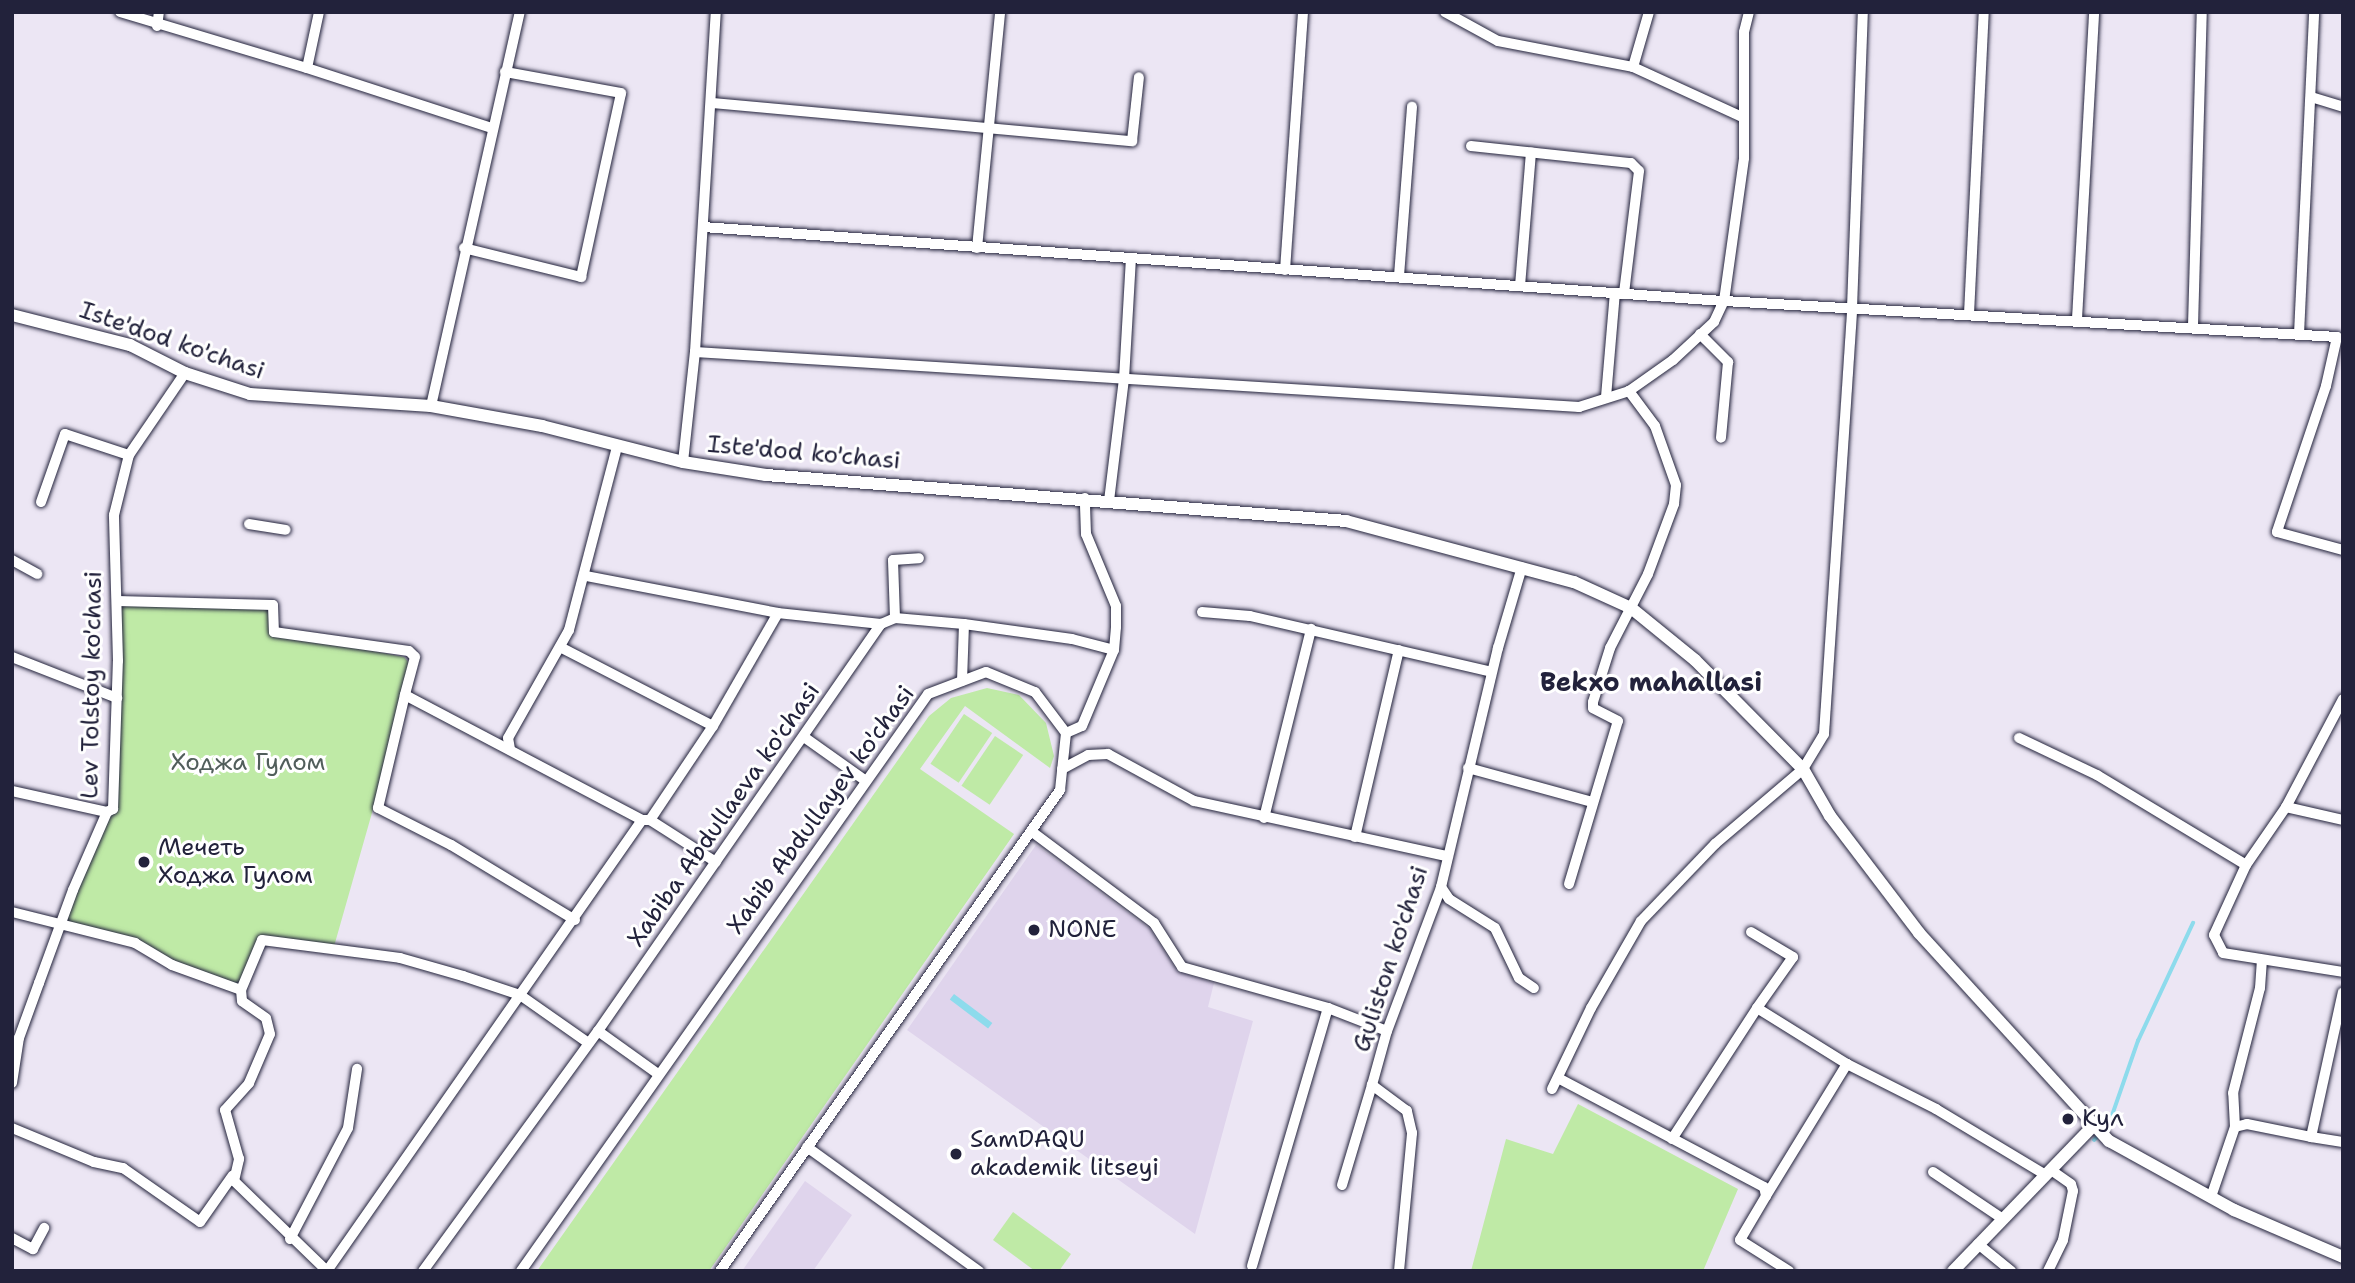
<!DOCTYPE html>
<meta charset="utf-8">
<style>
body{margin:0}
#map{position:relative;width:2355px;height:1283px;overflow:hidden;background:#ece6f4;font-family:"Shantell Sans",sans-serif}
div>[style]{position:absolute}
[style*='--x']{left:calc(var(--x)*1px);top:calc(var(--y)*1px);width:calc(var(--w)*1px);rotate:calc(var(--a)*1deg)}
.built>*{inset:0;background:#dfd4ec}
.green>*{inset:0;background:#bfeaa6;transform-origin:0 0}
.water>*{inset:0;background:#8ddbec;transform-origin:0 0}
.stream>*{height:3.5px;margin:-1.75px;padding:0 1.75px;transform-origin:1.75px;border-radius:1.75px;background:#8ddbec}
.roads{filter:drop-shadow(0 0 2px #22223b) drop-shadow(0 0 2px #22223b)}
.minor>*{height:10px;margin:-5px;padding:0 5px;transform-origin:5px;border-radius:5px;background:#fff}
.tertiary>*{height:12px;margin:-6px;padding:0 6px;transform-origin:6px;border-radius:6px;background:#fff}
.dots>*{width:19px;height:19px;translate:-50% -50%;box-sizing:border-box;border:4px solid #fff;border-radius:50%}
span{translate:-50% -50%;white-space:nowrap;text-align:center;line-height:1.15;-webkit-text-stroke:6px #fff;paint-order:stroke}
.street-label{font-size:24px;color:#22223b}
.park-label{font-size:24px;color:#515e5b}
.poi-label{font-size:24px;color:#22223b}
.left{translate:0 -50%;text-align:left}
.neighbourhood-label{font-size:26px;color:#22223b;font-weight:700}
.frame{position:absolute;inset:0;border:14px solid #22223b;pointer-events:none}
</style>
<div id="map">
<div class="built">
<i style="clip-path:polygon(1036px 845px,1150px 929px,1177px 971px,1214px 983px,1208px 1007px,1253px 1021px,1195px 1234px,907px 1030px)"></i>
<i style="clip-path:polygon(805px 1181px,852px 1215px,813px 1271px,742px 1271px)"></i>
</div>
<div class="green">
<i style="clip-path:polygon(117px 601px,273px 605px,274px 632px,404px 657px,409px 663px,391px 746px,333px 950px,260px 937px,257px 966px,241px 990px,124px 940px,61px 922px,113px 809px)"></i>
<i style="clip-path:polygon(987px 688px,1019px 695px,1046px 723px,1054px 756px,1050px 768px,965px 706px,920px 769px,1014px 834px,709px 1271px,537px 1271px,929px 716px,951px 698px)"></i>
<i style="left:964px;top:714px;width:34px;height:60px;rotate:34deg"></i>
<i style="left:995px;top:736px;width:34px;height:60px;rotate:34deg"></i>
<i style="clip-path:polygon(1578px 1104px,1738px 1189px,1703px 1271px,1471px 1271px,1506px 1139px,1553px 1154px)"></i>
<i style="clip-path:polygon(1013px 1212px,1071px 1254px,1059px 1271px,1035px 1271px,993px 1240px)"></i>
</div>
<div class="water">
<i style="left:954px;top:994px;width:48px;height:7px;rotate:37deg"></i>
</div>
<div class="stream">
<i style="--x:2094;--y:1140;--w:19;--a:-43"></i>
<i style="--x:2108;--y:1127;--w:91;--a:-70.8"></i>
<i style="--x:2138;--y:1041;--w:130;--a:-65"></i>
</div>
<div class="roads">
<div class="minor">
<i style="--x:120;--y:12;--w:195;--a:16.7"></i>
<i style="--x:319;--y:12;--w:57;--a:102.1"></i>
<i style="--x:307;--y:68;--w:194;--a:18"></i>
<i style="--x:1445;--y:12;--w:60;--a:28.7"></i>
<i style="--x:1498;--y:41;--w:137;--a:10.9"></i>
<i style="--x:1633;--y:67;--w:120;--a:24.6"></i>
<i style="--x:157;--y:26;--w:14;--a:-82"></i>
<i style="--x:1633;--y:67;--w:57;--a:-73.8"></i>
<i style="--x:2311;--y:97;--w:34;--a:17"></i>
<i style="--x:712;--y:103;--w:422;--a:5.2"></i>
<i style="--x:1132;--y:141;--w:64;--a:-83.8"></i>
<i style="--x:1471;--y:146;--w:161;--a:6.1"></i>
<i style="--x:1631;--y:163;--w:11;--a:45"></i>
<i style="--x:1639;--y:171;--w:123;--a:97"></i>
<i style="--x:703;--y:227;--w:1024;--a:4.15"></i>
<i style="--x:1724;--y:301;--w:614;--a:3.36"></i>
<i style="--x:2337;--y:337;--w:50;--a:102.7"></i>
<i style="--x:2326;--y:386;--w:154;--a:108.6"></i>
<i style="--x:2277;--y:532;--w:68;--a:15.3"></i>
<i style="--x:464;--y:248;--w:121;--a:13.9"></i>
<i style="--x:581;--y:277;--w:188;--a:-77.7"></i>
<i style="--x:621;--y:93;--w:118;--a:-169.7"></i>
<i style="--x:977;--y:248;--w:237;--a:-84.4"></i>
<i style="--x:1285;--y:270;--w:259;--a:-86"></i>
<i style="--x:1399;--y:276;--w:170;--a:-85.6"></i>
<i style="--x:1520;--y:286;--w:134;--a:-85.3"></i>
<i style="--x:1969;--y:314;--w:302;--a:-87.2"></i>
<i style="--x:2077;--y:319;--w:307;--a:-86.8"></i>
<i style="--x:2193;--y:326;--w:314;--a:-88.4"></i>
<i style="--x:1700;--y:334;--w:40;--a:45"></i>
<i style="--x:1728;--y:362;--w:76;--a:95.3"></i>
<i style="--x:2299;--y:334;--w:322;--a:-87.3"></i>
<i style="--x:695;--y:352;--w:886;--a:3.56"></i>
<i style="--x:1579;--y:407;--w:52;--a:-17.7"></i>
<i style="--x:1629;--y:391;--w:54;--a:-35.2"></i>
<i style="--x:1673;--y:360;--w:56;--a:-42.8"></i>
<i style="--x:1714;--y:322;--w:23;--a:-65"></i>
<i style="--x:1724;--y:301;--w:144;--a:-82"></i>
<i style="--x:1744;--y:158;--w:126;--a:-90"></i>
<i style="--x:1744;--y:32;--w:21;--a:-76"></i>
<i style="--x:1606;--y:397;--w:104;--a:-85.1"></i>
<i style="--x:431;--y:406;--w:404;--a:-77.3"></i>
<i style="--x:683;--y:462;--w:111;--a:-83.8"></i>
<i style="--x:695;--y:352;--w:341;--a:-86.5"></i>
<i style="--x:1109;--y:501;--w:123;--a:-83"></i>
<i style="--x:1124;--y:379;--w:120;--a:-86.7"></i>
<i style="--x:41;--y:502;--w:72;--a:-70.6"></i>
<i style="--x:65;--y:434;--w:67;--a:18.2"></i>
<i style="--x:249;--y:524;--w:37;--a:9"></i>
<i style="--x:12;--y:560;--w:29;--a:29"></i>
<i style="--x:117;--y:601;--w:156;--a:1.5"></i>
<i style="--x:273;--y:605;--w:27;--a:88"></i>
<i style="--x:274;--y:632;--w:136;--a:8"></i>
<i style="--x:409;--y:651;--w:8;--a:45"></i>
<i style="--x:415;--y:657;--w:39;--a:105"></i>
<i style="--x:1202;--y:612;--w:48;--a:4.8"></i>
<i style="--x:1250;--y:616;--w:248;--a:13"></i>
<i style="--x:895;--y:618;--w:69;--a:5"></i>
<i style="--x:964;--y:624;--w:57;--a:92"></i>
<i style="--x:881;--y:624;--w:15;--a:-23"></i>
<i style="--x:895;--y:618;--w:58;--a:-92"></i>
<i style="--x:893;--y:560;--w:26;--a:-4"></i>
<i style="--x:964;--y:624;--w:109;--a:7.9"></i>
<i style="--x:1072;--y:639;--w:43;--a:14.7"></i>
<i style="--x:560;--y:647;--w:172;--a:27.3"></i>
<i style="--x:12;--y:657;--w:113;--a:21.3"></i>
<i style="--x:2343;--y:699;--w:122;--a:117.8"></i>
<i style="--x:2286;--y:807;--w:70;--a:124.6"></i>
<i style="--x:2246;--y:865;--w:77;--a:114.6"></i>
<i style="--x:2214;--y:935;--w:20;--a:63"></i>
<i style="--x:2223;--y:953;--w:121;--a:9"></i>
<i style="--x:1066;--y:733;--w:17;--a:-24"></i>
<i style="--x:1082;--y:726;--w:82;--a:-67.2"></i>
<i style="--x:1114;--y:650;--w:23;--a:-85"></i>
<i style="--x:1116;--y:627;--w:21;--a:-90"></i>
<i style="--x:1116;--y:606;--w:78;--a:-112.6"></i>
<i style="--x:1086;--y:534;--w:36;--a:-92"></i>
<i style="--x:804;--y:737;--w:76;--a:35.4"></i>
<i style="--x:2019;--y:738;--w:86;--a:25.4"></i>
<i style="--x:2097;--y:775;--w:174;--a:31.1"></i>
<i style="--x:510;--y:749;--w:11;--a:-100"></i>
<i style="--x:508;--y:738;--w:124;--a:-60.5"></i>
<i style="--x:569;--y:630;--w:189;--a:-75.3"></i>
<i style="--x:1468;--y:768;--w:129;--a:15.3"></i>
<i style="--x:1062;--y:769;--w:30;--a:-28"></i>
<i style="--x:1088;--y:755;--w:20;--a:-3"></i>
<i style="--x:1108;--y:754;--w:98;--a:28.7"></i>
<i style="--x:1194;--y:801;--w:259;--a:12.3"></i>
<i style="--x:12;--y:791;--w:97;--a:12.5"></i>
<i style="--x:2286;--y:807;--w:58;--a:12.8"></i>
<i style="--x:1264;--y:818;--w:195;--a:-76"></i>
<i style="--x:650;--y:820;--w:78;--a:32.5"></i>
<i style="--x:1031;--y:831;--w:154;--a:36.8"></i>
<i style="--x:1154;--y:923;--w:52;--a:57.5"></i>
<i style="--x:1182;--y:967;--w:152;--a:15.7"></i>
<i style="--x:1328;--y:1008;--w:63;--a:21.3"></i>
<i style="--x:1355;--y:837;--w:192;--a:-76.8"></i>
<i style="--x:1569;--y:884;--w:170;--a:-73.3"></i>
<i style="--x:1618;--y:721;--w:28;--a:-153"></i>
<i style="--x:1593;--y:708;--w:6;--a:-90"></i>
<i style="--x:1593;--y:702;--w:57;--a:-72.5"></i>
<i style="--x:1610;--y:648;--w:83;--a:-62.8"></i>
<i style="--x:1648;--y:574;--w:75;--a:-69.6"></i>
<i style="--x:1674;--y:504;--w:19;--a:-84"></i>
<i style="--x:1676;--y:485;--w:63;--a:-109.6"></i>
<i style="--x:1655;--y:426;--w:44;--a:-126.6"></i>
<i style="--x:1441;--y:887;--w:14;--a:56"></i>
<i style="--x:1449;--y:899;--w:54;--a:32.2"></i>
<i style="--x:1495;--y:928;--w:55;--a:64.4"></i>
<i style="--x:1519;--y:978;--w:18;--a:34"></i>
<i style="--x:12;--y:912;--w:127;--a:14.1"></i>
<i style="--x:135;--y:943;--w:43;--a:30.7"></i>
<i style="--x:172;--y:965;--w:73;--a:19.9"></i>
<i style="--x:575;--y:920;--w:145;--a:-148.8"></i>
<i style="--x:451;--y:845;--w:82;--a:-153.1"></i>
<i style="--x:378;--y:808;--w:116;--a:-76.6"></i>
<i style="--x:405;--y:695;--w:268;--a:27.8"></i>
<i style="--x:1751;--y:932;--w:49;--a:30.8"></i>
<i style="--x:1793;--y:957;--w:62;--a:125.2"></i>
<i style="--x:598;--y:1031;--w:74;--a:35.6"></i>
<i style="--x:1558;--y:1078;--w:233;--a:27.9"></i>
<i style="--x:1764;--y:1187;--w:9;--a:77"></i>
<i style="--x:1766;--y:1196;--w:51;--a:120.6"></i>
<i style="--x:1740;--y:1240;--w:58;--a:32.3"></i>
<i style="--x:12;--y:1083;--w:46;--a:-81.2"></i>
<i style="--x:19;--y:1038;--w:59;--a:-70"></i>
<i style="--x:39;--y:983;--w:99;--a:-69.9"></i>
<i style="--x:73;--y:890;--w:85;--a:-66.4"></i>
<i style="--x:107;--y:812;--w:7;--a:-27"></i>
<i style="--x:113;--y:809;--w:148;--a:-88.1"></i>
<i style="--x:118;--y:661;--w:146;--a:-91.6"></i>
<i style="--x:114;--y:515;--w:62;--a:-76"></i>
<i style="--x:129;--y:455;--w:99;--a:-55.7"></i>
<i style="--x:1552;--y:1089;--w:90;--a:-64.3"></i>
<i style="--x:1591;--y:1008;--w:100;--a:-60.1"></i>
<i style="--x:1641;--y:921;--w:107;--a:-46.1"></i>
<i style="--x:1715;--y:844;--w:116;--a:-40.4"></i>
<i style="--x:1803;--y:769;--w:41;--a:-59"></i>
<i style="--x:1824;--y:734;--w:427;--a:-86.2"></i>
<i style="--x:1852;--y:308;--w:296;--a:-87.9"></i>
<i style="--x:2235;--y:1127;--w:34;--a:-93"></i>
<i style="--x:2233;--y:1093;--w:108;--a:-75.6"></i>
<i style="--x:2260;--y:988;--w:28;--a:-86"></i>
<i style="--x:12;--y:1128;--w:89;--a:22.5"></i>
<i style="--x:94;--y:1162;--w:30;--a:12"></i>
<i style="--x:123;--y:1168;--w:94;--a:35"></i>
<i style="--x:200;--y:1222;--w:57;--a:-54.9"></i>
<i style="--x:2311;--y:1137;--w:32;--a:9"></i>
<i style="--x:1672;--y:1139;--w:156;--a:-57"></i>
<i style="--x:1757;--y:1008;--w:106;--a:31.9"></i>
<i style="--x:1847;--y:1064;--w:100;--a:26.8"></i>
<i style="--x:1936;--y:1109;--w:128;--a:31"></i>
<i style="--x:807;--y:1147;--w:212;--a:35.8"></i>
<i style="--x:1933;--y:1172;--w:84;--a:33.9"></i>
<i style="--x:1342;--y:1185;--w:104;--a:-73.3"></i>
<i style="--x:1766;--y:1196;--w:155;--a:-58.5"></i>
<i style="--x:2211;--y:1197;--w:74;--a:-71.1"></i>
<i style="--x:2235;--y:1127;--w:12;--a:-14"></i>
<i style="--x:2247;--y:1124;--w:65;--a:11.5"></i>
<i style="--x:2311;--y:1137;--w:148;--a:-77.6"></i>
<i style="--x:12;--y:1238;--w:24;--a:28"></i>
<i style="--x:33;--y:1249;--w:24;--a:-62"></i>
<i style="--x:290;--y:1239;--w:125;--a:-62.4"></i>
<i style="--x:348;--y:1128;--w:60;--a:-81.3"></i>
<i style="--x:1978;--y:1244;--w:43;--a:39.3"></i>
<i style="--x:1252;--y:1266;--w:269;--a:-73.6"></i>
<i style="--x:327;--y:1271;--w:550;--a:-55.07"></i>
<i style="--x:642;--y:820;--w:8;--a:0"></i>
<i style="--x:650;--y:820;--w:113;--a:-56.2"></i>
<i style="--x:713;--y:726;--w:130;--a:-60.1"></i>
<i style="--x:327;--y:1271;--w:129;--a:-135.9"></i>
<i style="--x:234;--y:1181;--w:23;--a:-77"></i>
<i style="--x:239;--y:1159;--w:51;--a:-105.9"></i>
<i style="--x:225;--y:1110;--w:36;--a:-48"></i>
<i style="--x:249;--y:1083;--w:53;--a:-66.8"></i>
<i style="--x:270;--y:1034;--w:16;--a:-104"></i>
<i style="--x:266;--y:1018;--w:29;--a:-145"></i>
<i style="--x:242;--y:1001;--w:11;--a:-95"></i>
<i style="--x:241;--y:990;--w:54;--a:-67.2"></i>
<i style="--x:262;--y:940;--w:139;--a:7.4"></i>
<i style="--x:400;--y:958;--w:66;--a:15.9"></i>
<i style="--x:463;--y:976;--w:60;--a:18.4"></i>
<i style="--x:520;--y:995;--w:82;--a:35"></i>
<i style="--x:423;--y:1271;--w:297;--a:-53.9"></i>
<i style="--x:598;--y:1031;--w:496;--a:-55.2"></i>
<i style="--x:881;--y:624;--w:104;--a:-173.9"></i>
<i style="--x:778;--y:613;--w:196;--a:-169.1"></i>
<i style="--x:521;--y:1271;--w:706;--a:-54.8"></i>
<i style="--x:928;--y:694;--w:62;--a:-20.8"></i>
<i style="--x:986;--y:672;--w:53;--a:22.2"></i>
<i style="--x:1035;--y:692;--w:51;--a:52.9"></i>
<i style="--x:1066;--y:733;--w:57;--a:96"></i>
<i style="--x:1060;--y:790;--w:589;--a:125.25"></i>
<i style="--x:1399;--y:1271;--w:139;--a:-84.6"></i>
<i style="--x:1412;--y:1133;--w:23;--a:-103"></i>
<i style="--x:1407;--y:1111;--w:44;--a:-143.4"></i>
<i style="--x:1372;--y:1085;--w:56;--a:-74.5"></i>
<i style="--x:1387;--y:1031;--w:154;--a:-69.4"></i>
<i style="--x:1441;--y:887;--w:246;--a:-76.6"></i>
<i style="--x:1498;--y:648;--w:84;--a:-73.5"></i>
<i style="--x:2048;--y:1271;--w:34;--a:-64"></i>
<i style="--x:2063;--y:1240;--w:50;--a:-78.5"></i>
<i style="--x:2073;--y:1191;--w:7;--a:-106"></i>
<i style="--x:2071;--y:1184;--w:24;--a:-145"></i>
</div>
<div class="tertiary">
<i style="--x:12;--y:315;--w:122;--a:14.3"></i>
<i style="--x:130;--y:345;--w:62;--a:27"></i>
<i style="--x:185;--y:373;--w:68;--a:17.9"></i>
<i style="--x:250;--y:394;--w:181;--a:3.8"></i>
<i style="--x:431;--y:406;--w:113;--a:10.2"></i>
<i style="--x:542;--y:426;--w:146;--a:14.3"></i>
<i style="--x:683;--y:462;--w:84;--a:8.9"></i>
<i style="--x:766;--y:475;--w:582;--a:4.53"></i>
<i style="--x:1346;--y:521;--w:236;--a:15"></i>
<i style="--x:1574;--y:582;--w:63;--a:24.5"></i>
<i style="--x:1631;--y:608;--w:82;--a:39.1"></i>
<i style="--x:1695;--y:660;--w:153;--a:45.3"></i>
<i style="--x:1803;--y:769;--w:54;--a:60.1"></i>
<i style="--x:1830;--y:816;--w:147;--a:52.7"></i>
<i style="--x:1919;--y:933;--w:282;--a:47.6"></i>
<i style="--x:2109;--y:1141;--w:143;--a:28.9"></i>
<i style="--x:2234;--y:1210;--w:119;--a:23.3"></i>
<i style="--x:1953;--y:1271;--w:202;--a:-46"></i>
</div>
</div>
<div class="dots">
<i style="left:144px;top:862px;background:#22223b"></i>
<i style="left:1034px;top:930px;background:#22223b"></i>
<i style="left:2068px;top:1119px;background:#22223b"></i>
<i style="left:956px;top:1154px;background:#22223b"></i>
</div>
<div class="street-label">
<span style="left:172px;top:341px;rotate:19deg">Iste'dod ko'chasi</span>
<span style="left:804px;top:453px;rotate:5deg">Iste'dod ko'chasi</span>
<span style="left:92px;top:685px;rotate:-89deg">Lev Tolstoy ko'chasi</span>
<span style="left:821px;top:810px;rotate:-54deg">Xabib Abdullayev ko'chasi</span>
<span style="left:724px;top:815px;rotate:-55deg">Xabiba Abdullaeva ko'chasi</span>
<span style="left:1391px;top:959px;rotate:-72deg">Guliston ko'chasi</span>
</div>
<div class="park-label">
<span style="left:248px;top:763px">Ходжа Гулом</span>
</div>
<div class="poi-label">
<span class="left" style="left:158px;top:862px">Мечеть<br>Ходжа Гулом</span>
<span class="left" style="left:1048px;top:930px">NONE</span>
<span class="left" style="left:2082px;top:1119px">Кул</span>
<span class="left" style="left:970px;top:1154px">SamDAQU<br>akademik litseyi</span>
</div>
<div class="neighbourhood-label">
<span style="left:1651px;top:682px">Bekxo mahallasi</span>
</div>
<div class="frame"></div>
</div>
